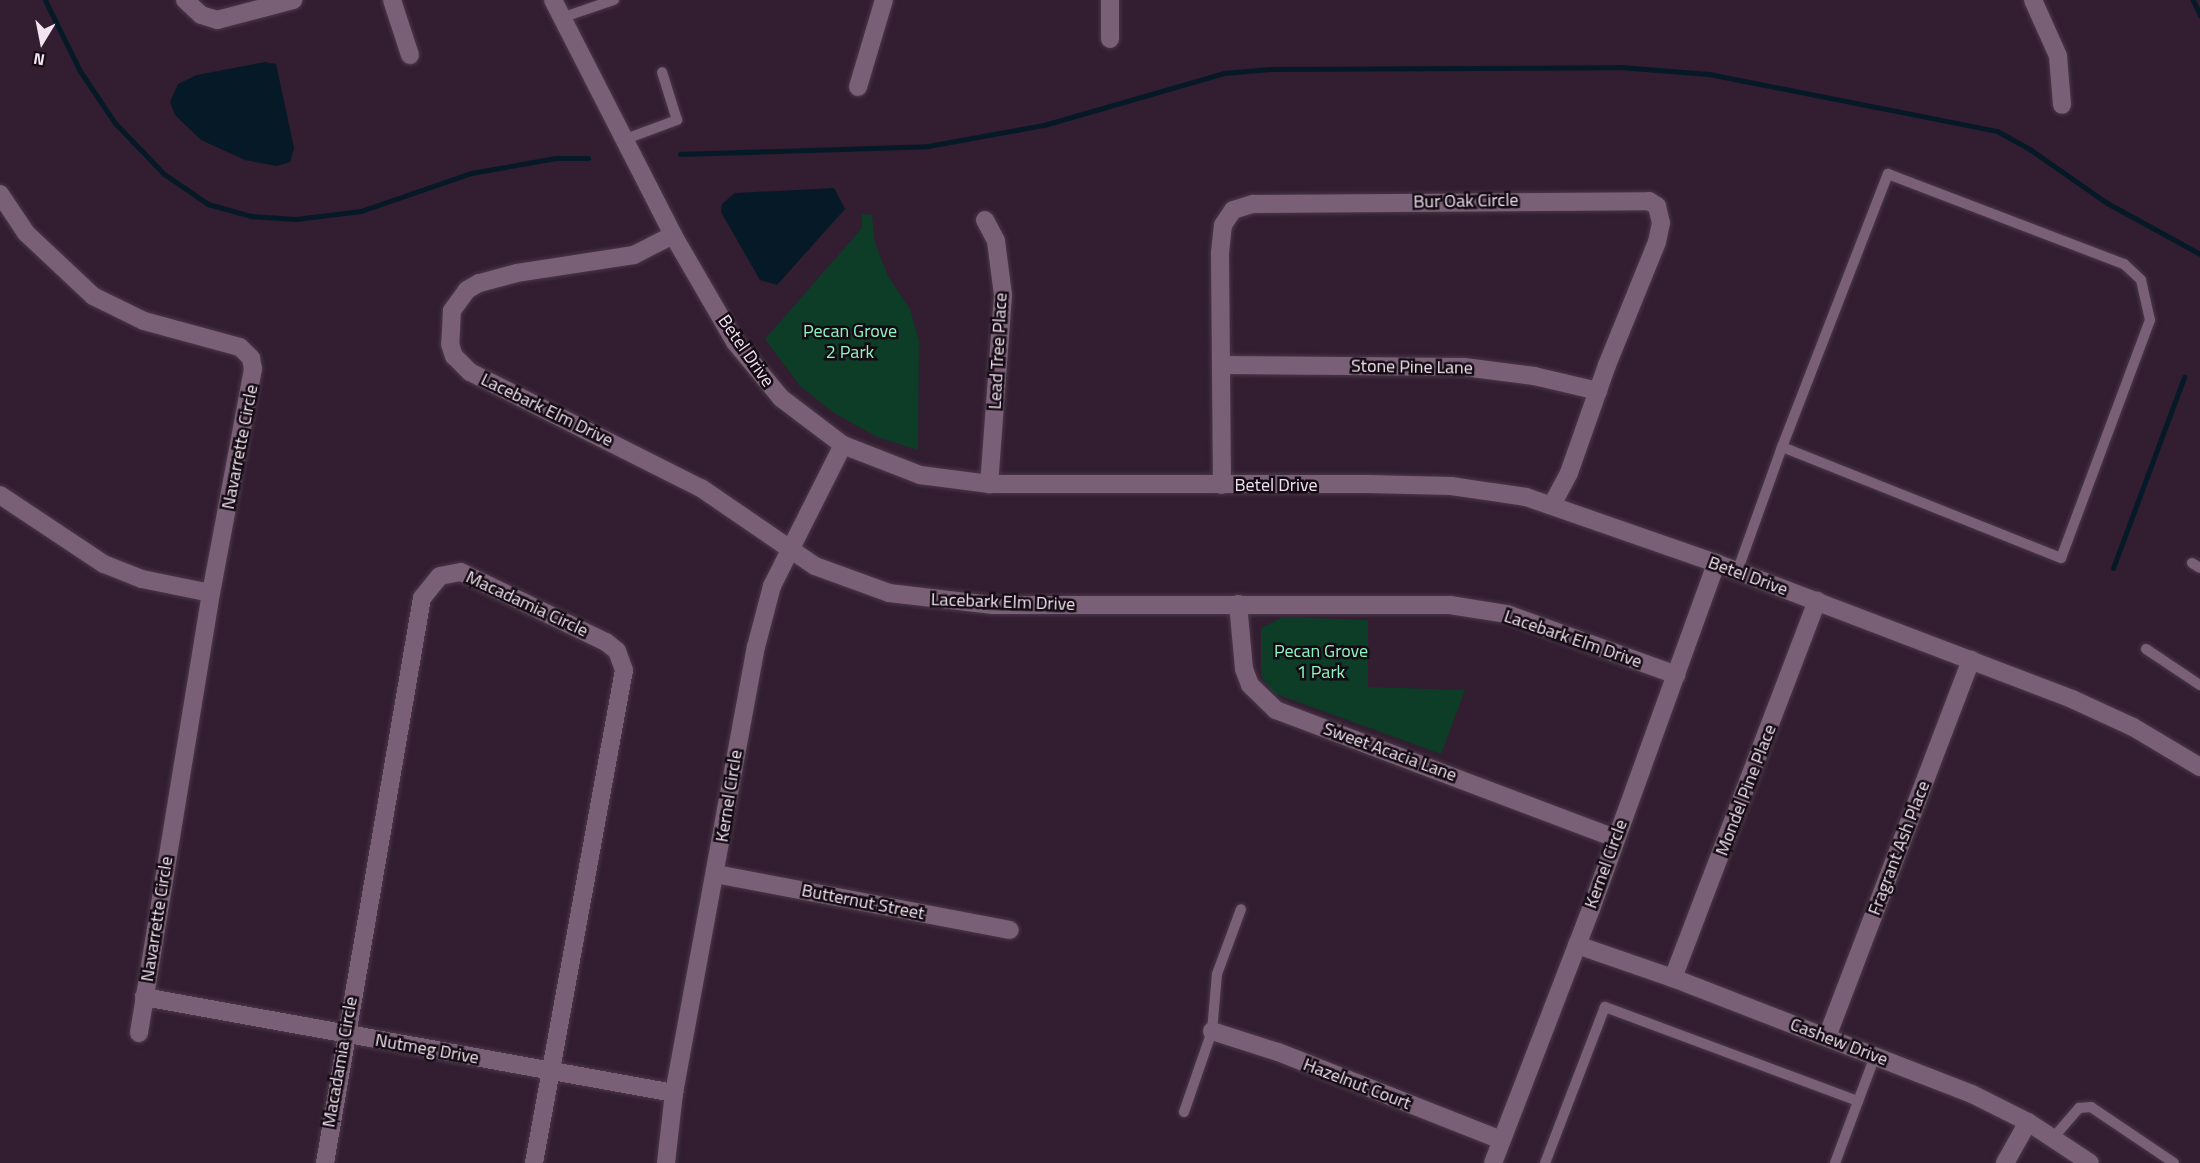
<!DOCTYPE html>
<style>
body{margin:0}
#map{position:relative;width:2200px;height:1163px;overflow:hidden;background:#321d31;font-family:"Titillium Web",sans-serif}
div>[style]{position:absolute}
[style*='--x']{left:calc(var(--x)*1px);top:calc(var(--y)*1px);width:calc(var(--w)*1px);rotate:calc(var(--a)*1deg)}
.green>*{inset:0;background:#0d3c27}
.water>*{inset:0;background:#061927}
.stream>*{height:5px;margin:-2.5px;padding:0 2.5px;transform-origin:2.5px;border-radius:2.5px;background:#061927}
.roads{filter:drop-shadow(0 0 2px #4a3848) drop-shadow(0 0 2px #4a3848)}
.service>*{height:10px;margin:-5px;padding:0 5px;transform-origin:5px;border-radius:5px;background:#796076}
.minor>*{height:18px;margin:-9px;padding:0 9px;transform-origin:9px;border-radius:9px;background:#796076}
.tertiary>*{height:18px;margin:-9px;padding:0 9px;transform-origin:9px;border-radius:9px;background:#796076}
span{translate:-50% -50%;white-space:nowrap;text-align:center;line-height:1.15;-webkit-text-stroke:5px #150b14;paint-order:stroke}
.street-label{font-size:18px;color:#f3e4f1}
.park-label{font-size:18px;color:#8df6c1}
.north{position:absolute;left:12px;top:12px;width:60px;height:60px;-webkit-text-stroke:4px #150b14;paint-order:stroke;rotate:190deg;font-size:16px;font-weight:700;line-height:24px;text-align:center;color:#f3e4f1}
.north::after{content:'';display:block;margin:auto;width:21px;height:27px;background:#f3e4f1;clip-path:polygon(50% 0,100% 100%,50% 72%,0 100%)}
</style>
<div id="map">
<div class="green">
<i style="clip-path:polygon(862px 214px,872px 215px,875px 243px,888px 276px,910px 309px,919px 341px,918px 450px,877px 437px,834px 413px,801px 387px,765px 339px,862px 228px)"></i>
<i style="clip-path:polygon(1283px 617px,1368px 620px,1368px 687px,1465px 690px,1441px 754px,1273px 693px,1261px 676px,1261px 628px)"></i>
</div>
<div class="water">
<i style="clip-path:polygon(265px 62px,276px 64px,294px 148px,290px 162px,277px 166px,245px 160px,201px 140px,175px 115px,170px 102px,178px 84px,197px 75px)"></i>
<i style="clip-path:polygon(834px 188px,845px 209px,777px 285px,760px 280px,721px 212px,722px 204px,735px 193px)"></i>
</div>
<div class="stream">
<i style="--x:45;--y:0;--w:79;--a:63.8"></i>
<i style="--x:80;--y:71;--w:63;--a:56.1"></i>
<i style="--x:115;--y:123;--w:71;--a:46.1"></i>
<i style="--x:164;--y:174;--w:53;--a:34.3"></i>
<i style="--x:208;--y:204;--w:45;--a:15.6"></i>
<i style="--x:251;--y:216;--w:45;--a:3.8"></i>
<i style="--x:296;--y:219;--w:65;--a:-7"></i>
<i style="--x:361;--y:211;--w:116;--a:-19.1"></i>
<i style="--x:471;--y:173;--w:86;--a:-10"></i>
<i style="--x:556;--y:158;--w:32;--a:0"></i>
<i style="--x:2193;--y:0;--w:17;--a:65"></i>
<i style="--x:680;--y:154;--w:248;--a:-1.8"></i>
<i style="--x:928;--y:146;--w:118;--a:-10.3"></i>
<i style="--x:1044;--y:125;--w:187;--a:-16.1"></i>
<i style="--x:1224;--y:73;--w:46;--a:-5"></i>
<i style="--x:1270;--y:69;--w:350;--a:-0.3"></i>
<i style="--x:1620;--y:67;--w:89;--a:4.5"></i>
<i style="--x:1709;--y:74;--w:294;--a:11.2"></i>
<i style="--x:1997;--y:131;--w:39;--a:29"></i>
<i style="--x:2031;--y:150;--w:93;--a:34.9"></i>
<i style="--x:2107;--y:203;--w:106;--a:28.7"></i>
<i style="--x:2113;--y:568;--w:204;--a:-69.6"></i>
</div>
<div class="roads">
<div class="service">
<i style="--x:561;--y:18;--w:56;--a:-18.8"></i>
<i style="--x:623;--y:140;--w:58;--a:-20.3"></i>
<i style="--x:677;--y:120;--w:50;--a:-107.4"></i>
<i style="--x:2192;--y:563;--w:9;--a:32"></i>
<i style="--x:1737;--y:572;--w:133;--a:-70.2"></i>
<i style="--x:1782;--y:447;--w:293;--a:-68.8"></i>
<i style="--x:1888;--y:174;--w:253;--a:20.9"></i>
<i style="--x:2124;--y:264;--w:23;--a:43"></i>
<i style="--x:2141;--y:280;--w:41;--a:77.3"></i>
<i style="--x:2150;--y:320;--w:254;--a:110.5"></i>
<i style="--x:2061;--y:558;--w:300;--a:-158.3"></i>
<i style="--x:2146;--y:649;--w:65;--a:33.7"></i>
<i style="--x:1184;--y:1112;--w:86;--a:-70.9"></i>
<i style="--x:1212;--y:1031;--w:57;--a:-85"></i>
<i style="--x:1217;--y:974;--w:69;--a:-69.7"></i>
<i style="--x:2053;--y:1138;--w:40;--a:-49"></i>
<i style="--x:2079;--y:1108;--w:12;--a:-5"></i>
<i style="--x:2091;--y:1107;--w:100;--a:34"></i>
<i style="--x:1545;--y:1163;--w:167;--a:-69"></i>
<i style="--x:1605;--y:1007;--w:270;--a:20.4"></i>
<i style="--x:1835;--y:1163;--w:114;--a:-69.5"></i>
</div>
<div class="minor">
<i style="--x:185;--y:0;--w:22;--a:43"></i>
<i style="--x:201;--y:15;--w:17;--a:17"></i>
<i style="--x:217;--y:20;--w:79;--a:-14.7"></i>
<i style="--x:392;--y:0;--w:58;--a:71.9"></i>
<i style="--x:1110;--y:0;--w:39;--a:90"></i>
<i style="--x:2033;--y:0;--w:61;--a:65.9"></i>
<i style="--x:2058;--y:56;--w:49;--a:85.3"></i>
<i style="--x:858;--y:87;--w:91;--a:-73.4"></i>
<i style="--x:0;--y:194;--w:47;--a:56.3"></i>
<i style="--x:26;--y:233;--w:92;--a:43.2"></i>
<i style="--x:93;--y:296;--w:57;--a:26.1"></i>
<i style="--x:144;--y:321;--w:99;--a:15.2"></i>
<i style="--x:240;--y:347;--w:16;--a:45"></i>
<i style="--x:251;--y:358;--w:11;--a:80"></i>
<i style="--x:253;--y:369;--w:228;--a:100.6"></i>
<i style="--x:211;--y:593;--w:446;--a:99.3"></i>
<i style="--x:985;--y:220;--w:24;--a:62"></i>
<i style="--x:996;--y:241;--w:54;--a:82.6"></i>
<i style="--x:1003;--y:295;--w:190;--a:94.2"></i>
<i style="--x:673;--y:235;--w:44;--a:152.9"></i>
<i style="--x:634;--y:255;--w:118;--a:171.3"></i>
<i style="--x:517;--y:273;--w:39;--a:165"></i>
<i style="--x:479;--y:283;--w:14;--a:150"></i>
<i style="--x:467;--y:290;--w:26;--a:126"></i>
<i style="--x:452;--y:311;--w:33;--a:93"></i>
<i style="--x:450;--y:344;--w:13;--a:72"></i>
<i style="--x:454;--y:356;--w:23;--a:45"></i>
<i style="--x:470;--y:372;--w:258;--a:26.7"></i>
<i style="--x:701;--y:488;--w:138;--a:34.4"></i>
<i style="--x:815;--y:566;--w:79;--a:20"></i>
<i style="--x:889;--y:593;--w:105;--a:6.6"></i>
<i style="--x:993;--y:605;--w:457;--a:0"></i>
<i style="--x:1450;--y:605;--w:58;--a:9"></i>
<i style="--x:1507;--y:614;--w:180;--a:19.8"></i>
<i style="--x:1223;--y:365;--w:241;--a:0.5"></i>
<i style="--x:1464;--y:367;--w:71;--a:7.3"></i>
<i style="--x:1534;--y:376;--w:66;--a:13.2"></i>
<i style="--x:1222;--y:485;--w:232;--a:-90.5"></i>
<i style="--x:1220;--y:253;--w:28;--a:-84"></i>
<i style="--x:1223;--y:225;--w:18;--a:-56"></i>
<i style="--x:1233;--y:210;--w:21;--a:-17"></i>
<i style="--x:1253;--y:204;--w:396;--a:-0.4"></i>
<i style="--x:1649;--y:201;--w:9;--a:32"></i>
<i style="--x:1657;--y:206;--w:17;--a:77"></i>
<i style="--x:1661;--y:223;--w:19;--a:102"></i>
<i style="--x:1657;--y:242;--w:133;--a:112.1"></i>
<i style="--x:1607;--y:365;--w:114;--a:109.4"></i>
<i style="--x:1569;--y:473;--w:34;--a:118"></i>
<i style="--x:0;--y:495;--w:125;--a:33.6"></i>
<i style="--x:104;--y:564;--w:41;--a:21.5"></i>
<i style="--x:142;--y:579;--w:70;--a:11.5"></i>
<i style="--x:1238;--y:604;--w:65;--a:84.7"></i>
<i style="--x:1244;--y:669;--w:17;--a:69"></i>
<i style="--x:1250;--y:685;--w:36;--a:44"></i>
<i style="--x:1276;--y:710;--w:362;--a:20.7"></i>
<i style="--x:716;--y:874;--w:299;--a:10.8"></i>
<i style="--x:1577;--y:945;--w:102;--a:19"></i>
<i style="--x:1673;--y:978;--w:321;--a:21.2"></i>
<i style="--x:1972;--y:1094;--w:63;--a:26.6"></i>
<i style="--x:2028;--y:1122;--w:74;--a:33.5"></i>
<i style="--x:1673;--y:978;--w:404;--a:-69.1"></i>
<i style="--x:144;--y:997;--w:539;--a:10.27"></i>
<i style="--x:1212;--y:1031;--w:69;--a:17.7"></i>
<i style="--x:1278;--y:1052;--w:240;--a:21.5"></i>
<i style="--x:1827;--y:1037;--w:404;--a:-69.1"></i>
<i style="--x:325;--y:1163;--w:573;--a:-80.26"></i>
<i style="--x:422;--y:598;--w:28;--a:-51"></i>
<i style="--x:440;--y:576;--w:21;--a:-11"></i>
<i style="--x:461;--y:572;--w:161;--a:25.8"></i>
<i style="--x:606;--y:642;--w:14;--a:39"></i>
<i style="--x:617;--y:651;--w:20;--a:70"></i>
<i style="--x:624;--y:670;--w:501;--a:100.35"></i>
<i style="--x:2005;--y:1163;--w:47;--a:-60.7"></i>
</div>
<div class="tertiary">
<i style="--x:553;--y:0;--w:264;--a:62.9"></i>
<i style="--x:673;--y:235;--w:124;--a:59.9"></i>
<i style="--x:735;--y:342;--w:72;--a:50.6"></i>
<i style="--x:781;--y:398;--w:78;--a:37.2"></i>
<i style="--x:843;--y:445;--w:83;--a:21.3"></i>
<i style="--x:920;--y:475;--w:70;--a:7.4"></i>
<i style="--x:989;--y:484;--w:378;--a:0"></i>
<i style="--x:1367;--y:484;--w:84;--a:1.4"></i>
<i style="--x:1451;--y:486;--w:76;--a:8.3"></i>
<i style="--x:1526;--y:497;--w:201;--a:19.2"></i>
<i style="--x:1716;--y:563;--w:381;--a:20.9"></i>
<i style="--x:2072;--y:699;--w:67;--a:24.7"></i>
<i style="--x:2133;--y:727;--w:78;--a:30.8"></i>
<i style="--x:666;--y:1163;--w:70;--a:-83.5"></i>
<i style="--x:674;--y:1093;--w:453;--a:-79.6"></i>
<i style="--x:756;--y:647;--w:63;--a:-75.3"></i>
<i style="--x:772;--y:586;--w:158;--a:-63.3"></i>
<i style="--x:1493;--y:1163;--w:272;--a:-68.9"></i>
<i style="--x:1591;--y:909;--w:368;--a:-70.1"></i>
</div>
</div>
<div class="street-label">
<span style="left:1466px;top:201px;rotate:-1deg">Bur Oak Circle</span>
<span style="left:746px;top:351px;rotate:55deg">Betel Drive</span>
<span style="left:998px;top:351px;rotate:-87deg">Lead Tree Place</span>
<span style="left:1412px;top:367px;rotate:1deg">Stone Pine Lane</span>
<span style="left:547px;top:410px;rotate:26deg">Lacebark Elm Drive</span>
<span style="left:240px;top:447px;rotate:-79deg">Navarrette Circle</span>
<span style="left:1276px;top:485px">Betel Drive</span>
<span style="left:1748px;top:576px;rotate:20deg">Betel Drive</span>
<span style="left:1003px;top:602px;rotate:2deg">Lacebark Elm Drive</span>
<span style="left:527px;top:604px;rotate:25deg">Macadamia Circle</span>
<span style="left:1573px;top:639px;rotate:19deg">Lacebark Elm Drive</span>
<span style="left:1390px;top:752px;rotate:20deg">Sweet Acacia Lane</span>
<span style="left:1746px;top:790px;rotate:-69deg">Mondel Pine Place</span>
<span style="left:729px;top:796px;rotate:-81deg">Kernel Circle</span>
<span style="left:1899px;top:848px;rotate:-69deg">Fragrant Ash Place</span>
<span style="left:1606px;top:864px;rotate:-70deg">Kernel Circle</span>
<span style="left:863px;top:902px;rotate:11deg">Butternut Street</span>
<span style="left:157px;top:919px;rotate:-81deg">Navarrette Circle</span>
<span style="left:1839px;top:1042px;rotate:21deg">Cashew Drive</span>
<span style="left:427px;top:1049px;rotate:10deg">Nutmeg Drive</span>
<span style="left:340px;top:1062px;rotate:-80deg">Macadamia Circle</span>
<span style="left:1357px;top:1084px;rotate:21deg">Hazelnut Court</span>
</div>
<div class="park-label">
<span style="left:850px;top:342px">Pecan Grove<br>2 Park</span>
<span style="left:1321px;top:662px">Pecan Grove<br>1 Park</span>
</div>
<div class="north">N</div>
</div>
